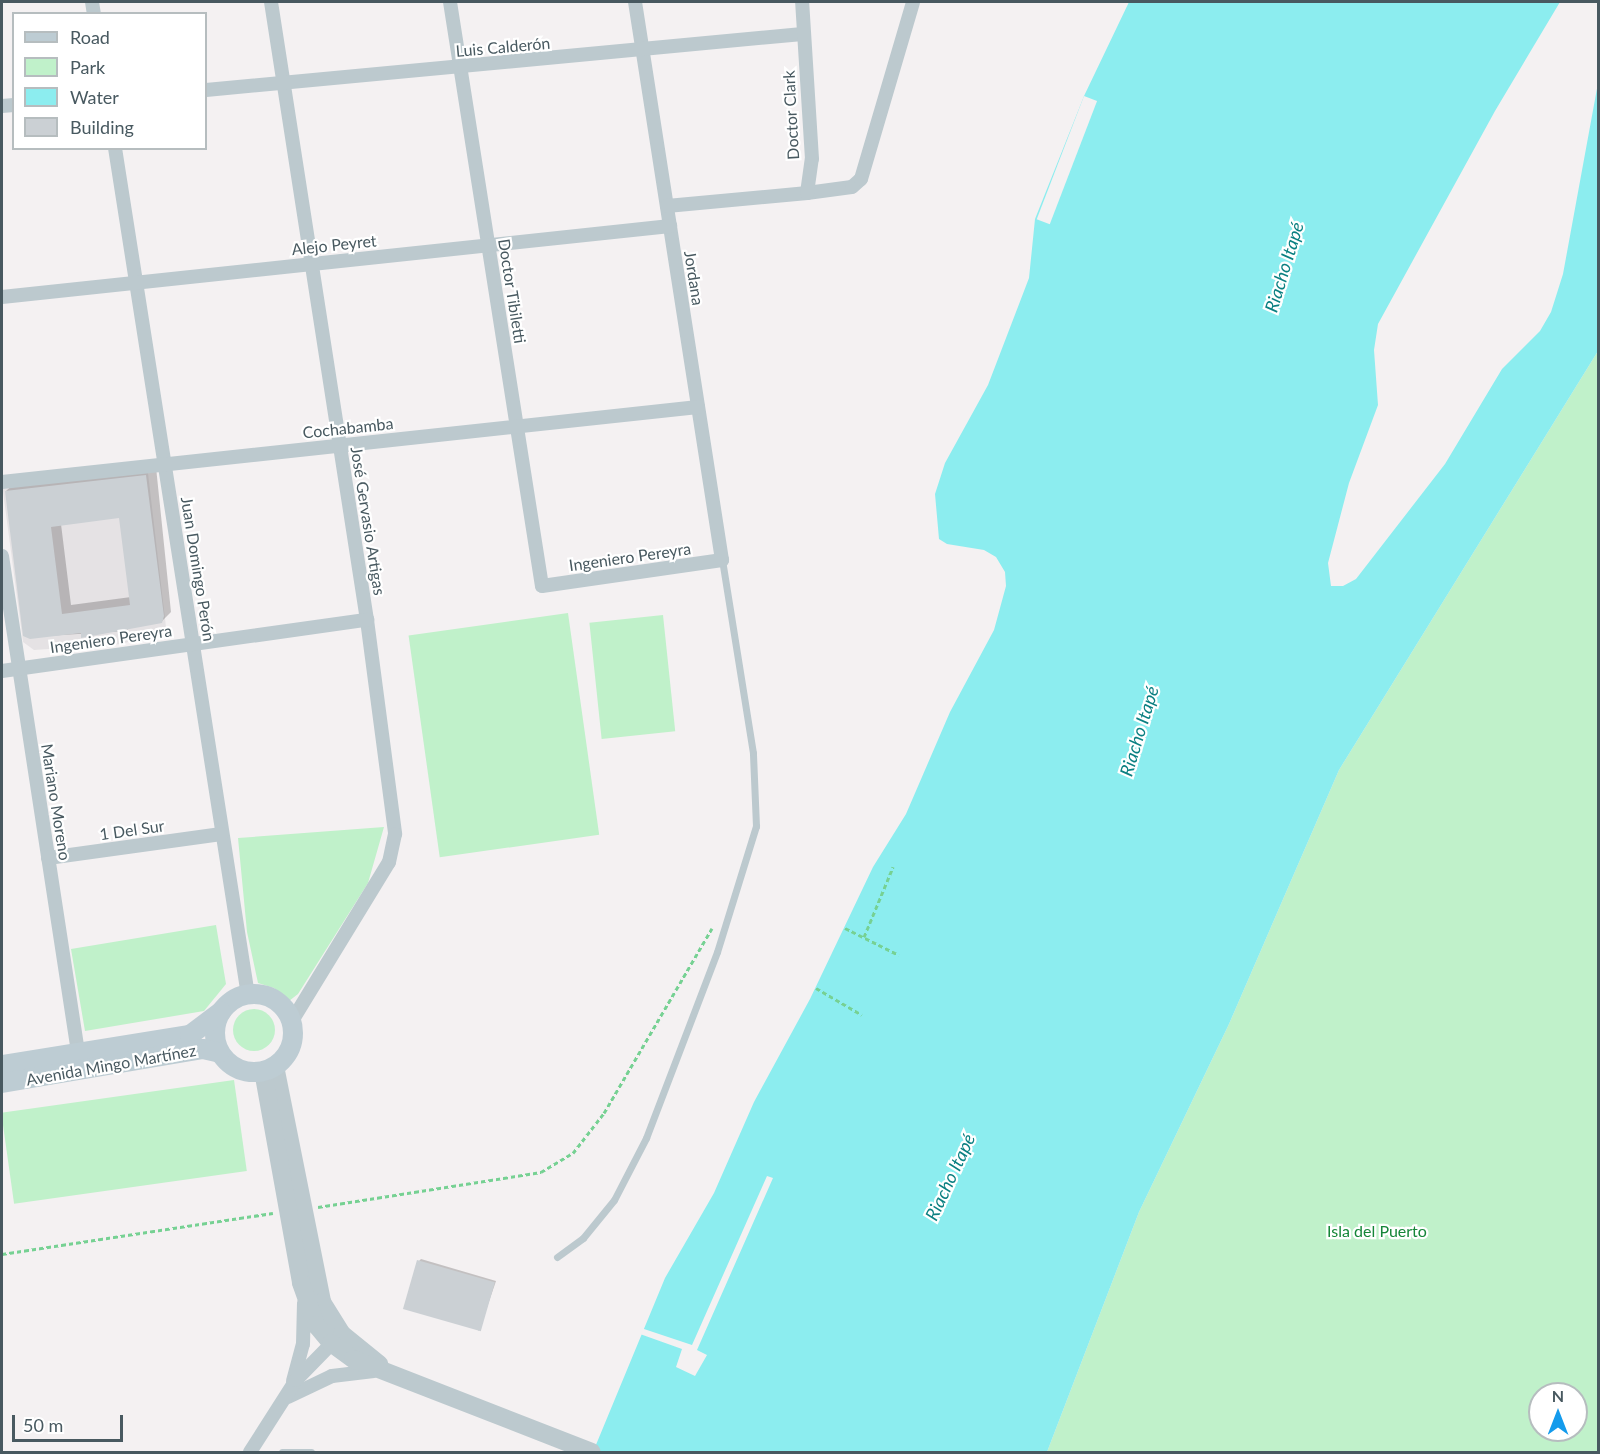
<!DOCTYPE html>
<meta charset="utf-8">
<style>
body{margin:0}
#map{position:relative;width:1600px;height:1454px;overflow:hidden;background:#f4f1f2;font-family:Lato,sans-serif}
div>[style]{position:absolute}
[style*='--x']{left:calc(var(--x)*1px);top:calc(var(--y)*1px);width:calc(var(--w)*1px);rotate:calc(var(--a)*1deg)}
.education>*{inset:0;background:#e5e2e4}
.green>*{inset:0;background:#c0f1ca;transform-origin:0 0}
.round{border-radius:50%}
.water>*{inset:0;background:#8cedef}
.pier>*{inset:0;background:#f4f1f2;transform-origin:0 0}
.shadow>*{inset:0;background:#0003}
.building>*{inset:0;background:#cbd0d4;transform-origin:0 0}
.path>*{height:3px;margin-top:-1.5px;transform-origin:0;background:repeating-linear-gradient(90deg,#76d193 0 4.5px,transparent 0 7.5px)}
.service>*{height:7px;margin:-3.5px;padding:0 3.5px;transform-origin:3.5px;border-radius:3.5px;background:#bcc9ce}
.minor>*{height:14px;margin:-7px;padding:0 7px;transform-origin:7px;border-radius:7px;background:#bcc9ce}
.tertiary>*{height:18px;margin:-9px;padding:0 9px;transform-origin:9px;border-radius:9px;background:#bcc9ce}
.secondary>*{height:20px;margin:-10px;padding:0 10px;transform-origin:10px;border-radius:10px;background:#bdccd3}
.secondary>.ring{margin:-10px;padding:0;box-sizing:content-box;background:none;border:20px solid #bdccd3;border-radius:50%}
span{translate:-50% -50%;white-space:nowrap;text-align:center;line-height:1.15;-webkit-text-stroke:4.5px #fff;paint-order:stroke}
.street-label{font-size:16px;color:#485960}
.park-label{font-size:16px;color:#158638}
.water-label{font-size:18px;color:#0b8082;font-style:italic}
.frame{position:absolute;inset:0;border:3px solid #485960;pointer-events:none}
.legend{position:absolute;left:12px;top:12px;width:195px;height:138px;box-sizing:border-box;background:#fff;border:2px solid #b6bdbf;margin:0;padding:8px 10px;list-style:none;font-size:18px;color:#485960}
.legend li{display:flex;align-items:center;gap:12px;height:30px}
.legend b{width:30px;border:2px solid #b6bdbf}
.north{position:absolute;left:1528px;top:1382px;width:60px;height:60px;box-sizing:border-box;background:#fff;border:2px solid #b6bdbf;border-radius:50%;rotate:0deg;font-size:16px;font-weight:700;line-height:24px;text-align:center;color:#485960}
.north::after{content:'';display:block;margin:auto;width:21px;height:27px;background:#149bec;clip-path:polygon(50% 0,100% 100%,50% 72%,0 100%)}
.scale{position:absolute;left:12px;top:1415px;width:111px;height:27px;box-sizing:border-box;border:3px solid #485960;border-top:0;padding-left:8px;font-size:18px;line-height:21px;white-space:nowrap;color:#485960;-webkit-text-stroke:4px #fff;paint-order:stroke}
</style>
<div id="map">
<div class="education">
<i style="clip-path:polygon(136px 468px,148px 473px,166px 627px,123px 644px,34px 650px,23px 642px,2px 484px)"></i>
</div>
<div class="green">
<i style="clip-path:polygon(evenodd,1598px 351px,1598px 1452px,1047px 1452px,1139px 1212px,1229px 1024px,1339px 770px,1598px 351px,1540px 1394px,1576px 1394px,1576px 1430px,1540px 1430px,1540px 1394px)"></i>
<i style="left:568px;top:613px;width:224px;height:161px;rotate:82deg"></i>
<i style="left:663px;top:615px;width:117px;height:74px;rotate:84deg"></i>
<i style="clip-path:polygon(384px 827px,368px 883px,298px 994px,289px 1001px,274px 988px,258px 983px,247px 932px,238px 838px)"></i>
<i style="clip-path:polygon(216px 925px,226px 984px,204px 1011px,85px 1031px,71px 949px)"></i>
<i class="round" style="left:233px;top:1009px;width:42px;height:42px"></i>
<i style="left:234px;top:1080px;width:92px;height:235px;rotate:82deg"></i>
</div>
<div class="water">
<i style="clip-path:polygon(1129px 2px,1560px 2px,1495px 111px,1378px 324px,1374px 350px,1378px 405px,1349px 483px,1328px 563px,1331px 586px,1343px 586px,1356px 579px,1445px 464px,1502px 369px,1540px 331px,1551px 312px,1563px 274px,1598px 83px,1598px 351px,1339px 770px,1229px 1024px,1139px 1212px,1047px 1452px,593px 1452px,665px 1278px,714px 1193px,754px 1102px,810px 999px,873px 867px,906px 814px,950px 712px,994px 630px,1006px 586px,1005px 572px,996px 557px,984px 550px,947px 544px,939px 539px,935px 494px,945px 463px,988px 385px,1029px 278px,1035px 219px,1084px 96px)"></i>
</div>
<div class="pier">
<i style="left:1084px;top:96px;width:14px;height:132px;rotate:21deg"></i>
<i style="clip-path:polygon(767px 1176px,773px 1178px,697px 1350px,707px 1355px,695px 1376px,676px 1367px,682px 1349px,640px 1334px,641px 1328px,692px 1345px)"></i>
</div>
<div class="shadow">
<i style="clip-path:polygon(evenodd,156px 467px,171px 612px,161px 622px,131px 626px,126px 631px,30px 637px,6px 491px,16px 482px,156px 467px,120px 517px,131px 597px,71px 605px,61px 524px,120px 517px)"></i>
<i style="clip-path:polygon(421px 1259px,496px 1281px,479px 1331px,419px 1261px)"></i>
</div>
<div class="building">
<i style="clip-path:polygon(evenodd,146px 475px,164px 616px,162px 623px,81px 638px,81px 633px,30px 639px,23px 636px,5px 491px,146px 475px,119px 518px,130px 605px,62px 614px,51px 527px,119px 518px)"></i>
<i style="left:417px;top:1260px;width:81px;height:51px;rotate:16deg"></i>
</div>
<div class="path">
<i style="--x:845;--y:928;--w:60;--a:26.6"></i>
<i style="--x:864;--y:937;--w:76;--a:-67.5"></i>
<i style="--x:816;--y:988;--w:53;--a:30.4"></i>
<i style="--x:318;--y:1207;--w:226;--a:-8.9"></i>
<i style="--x:541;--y:1172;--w:37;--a:-31"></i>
<i style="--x:573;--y:1153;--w:51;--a:-52.2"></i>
<i style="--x:604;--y:1113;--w:214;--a:-59.7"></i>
<i style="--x:2;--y:1254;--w:274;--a:-8.6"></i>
</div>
<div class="service">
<i style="--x:557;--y:1257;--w:32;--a:-36"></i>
<i style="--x:583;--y:1238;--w:49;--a:-50.8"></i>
<i style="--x:614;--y:1200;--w:70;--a:-62.7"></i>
<i style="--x:646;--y:1138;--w:199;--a:-69.1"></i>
<i style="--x:717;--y:952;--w:132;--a:-72.8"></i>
<i style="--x:756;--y:826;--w:73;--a:-92.4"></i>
<i style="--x:753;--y:753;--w:195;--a:-99.1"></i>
<i style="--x:282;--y:1452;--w:29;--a:0"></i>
</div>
<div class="minor">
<i style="--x:92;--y:2;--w:12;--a:81"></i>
<i style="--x:271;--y:2;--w:625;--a:81.17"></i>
<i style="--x:367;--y:620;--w:216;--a:82.5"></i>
<i style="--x:395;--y:834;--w:29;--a:102"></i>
<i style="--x:389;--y:862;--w:186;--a:121.4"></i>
<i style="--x:450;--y:2;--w:591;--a:81.05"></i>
<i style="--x:542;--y:586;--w:182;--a:-8.2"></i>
<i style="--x:722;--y:560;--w:565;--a:-98.86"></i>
<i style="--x:206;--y:90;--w:599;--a:-5.37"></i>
<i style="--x:2;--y:106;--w:12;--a:-5"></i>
<i style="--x:115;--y:148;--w:857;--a:81.08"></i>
<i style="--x:807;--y:193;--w:45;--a:-7.6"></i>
<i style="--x:852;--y:187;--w:12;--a:-42"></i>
<i style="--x:861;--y:179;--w:184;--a:-73.6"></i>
<i style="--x:667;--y:206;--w:141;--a:-5.3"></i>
<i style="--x:807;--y:193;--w:34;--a:-82"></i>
<i style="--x:812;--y:159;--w:157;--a:-93.6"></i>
<i style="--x:2;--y:297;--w:672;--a:-6.07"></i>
<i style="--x:2;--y:482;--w:700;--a:-6.15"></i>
<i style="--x:2;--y:556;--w:502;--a:81.29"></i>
<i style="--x:2;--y:671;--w:369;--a:-8"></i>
<i style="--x:48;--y:858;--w:175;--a:-7.9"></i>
<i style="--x:293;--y:1381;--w:38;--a:-75"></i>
<i style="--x:303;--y:1344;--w:41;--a:-88.6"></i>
<i style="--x:288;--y:1397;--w:49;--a:-25.5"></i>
<i style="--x:332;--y:1376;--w:42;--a:-6.8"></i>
<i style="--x:250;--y:1452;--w:85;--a:-57.4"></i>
<i style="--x:296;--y:1380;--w:60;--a:-45.7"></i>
</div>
<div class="tertiary">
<i style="--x:275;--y:1066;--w:241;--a:78.7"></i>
<i style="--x:322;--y:1302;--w:38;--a:58"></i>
<i style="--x:342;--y:1334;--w:48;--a:39"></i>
<i style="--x:263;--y:1071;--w:215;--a:79.8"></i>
<i style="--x:301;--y:1283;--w:45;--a:70.3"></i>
<i style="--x:316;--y:1325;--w:23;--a:50"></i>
<i style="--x:331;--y:1343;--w:27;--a:36"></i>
<i style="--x:353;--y:1359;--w:256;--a:21.3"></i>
</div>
<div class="secondary">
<i class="ring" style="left:215px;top:994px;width:58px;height:58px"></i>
<i style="--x:2;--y:1065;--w:190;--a:-9.1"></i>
<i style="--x:190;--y:1035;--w:39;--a:-37"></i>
<i style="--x:2;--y:1083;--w:204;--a:-9.6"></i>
<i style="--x:203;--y:1049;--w:17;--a:13"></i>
</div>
<div class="street-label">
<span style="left:503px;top:47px;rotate:-5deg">Luis Calderón</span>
<span style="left:791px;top:115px;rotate:-93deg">Doctor Clark</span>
<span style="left:334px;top:245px;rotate:-6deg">Alejo Peyret</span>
<span style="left:694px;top:278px;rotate:81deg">Jordana</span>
<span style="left:512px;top:291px;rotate:81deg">Doctor Tibiletti</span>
<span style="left:348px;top:428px;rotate:-6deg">Cochabamba</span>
<span style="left:368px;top:521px;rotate:81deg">José Gervasio Artigas</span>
<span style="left:630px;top:557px;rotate:-8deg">Ingeniero Pereyra</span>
<span style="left:198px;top:569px;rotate:81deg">Juan Domingo Perón</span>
<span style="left:111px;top:639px;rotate:-8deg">Ingeniero Pereyra</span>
<span style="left:56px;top:802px;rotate:81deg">Mariano Moreno</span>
<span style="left:132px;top:830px;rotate:-8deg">1 Del Sur</span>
<span style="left:111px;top:1065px;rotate:-10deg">Avenida Mingo Martínez</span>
</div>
<div class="park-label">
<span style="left:1377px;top:1231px">Isla del Puerto</span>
</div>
<div class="water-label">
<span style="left:1284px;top:267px;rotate:-73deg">Riacho Itapé</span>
<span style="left:1139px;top:731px;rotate:-73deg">Riacho Itapé</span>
<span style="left:950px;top:1177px;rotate:-65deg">Riacho Itapé</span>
</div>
<div class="frame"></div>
<ul class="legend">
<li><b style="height:8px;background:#bdccd3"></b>Road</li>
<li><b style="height:16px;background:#c0f1ca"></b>Park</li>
<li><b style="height:16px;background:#8cedef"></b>Water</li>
<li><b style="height:16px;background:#cbd0d4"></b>Building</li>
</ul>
<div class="north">N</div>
<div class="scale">50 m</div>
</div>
